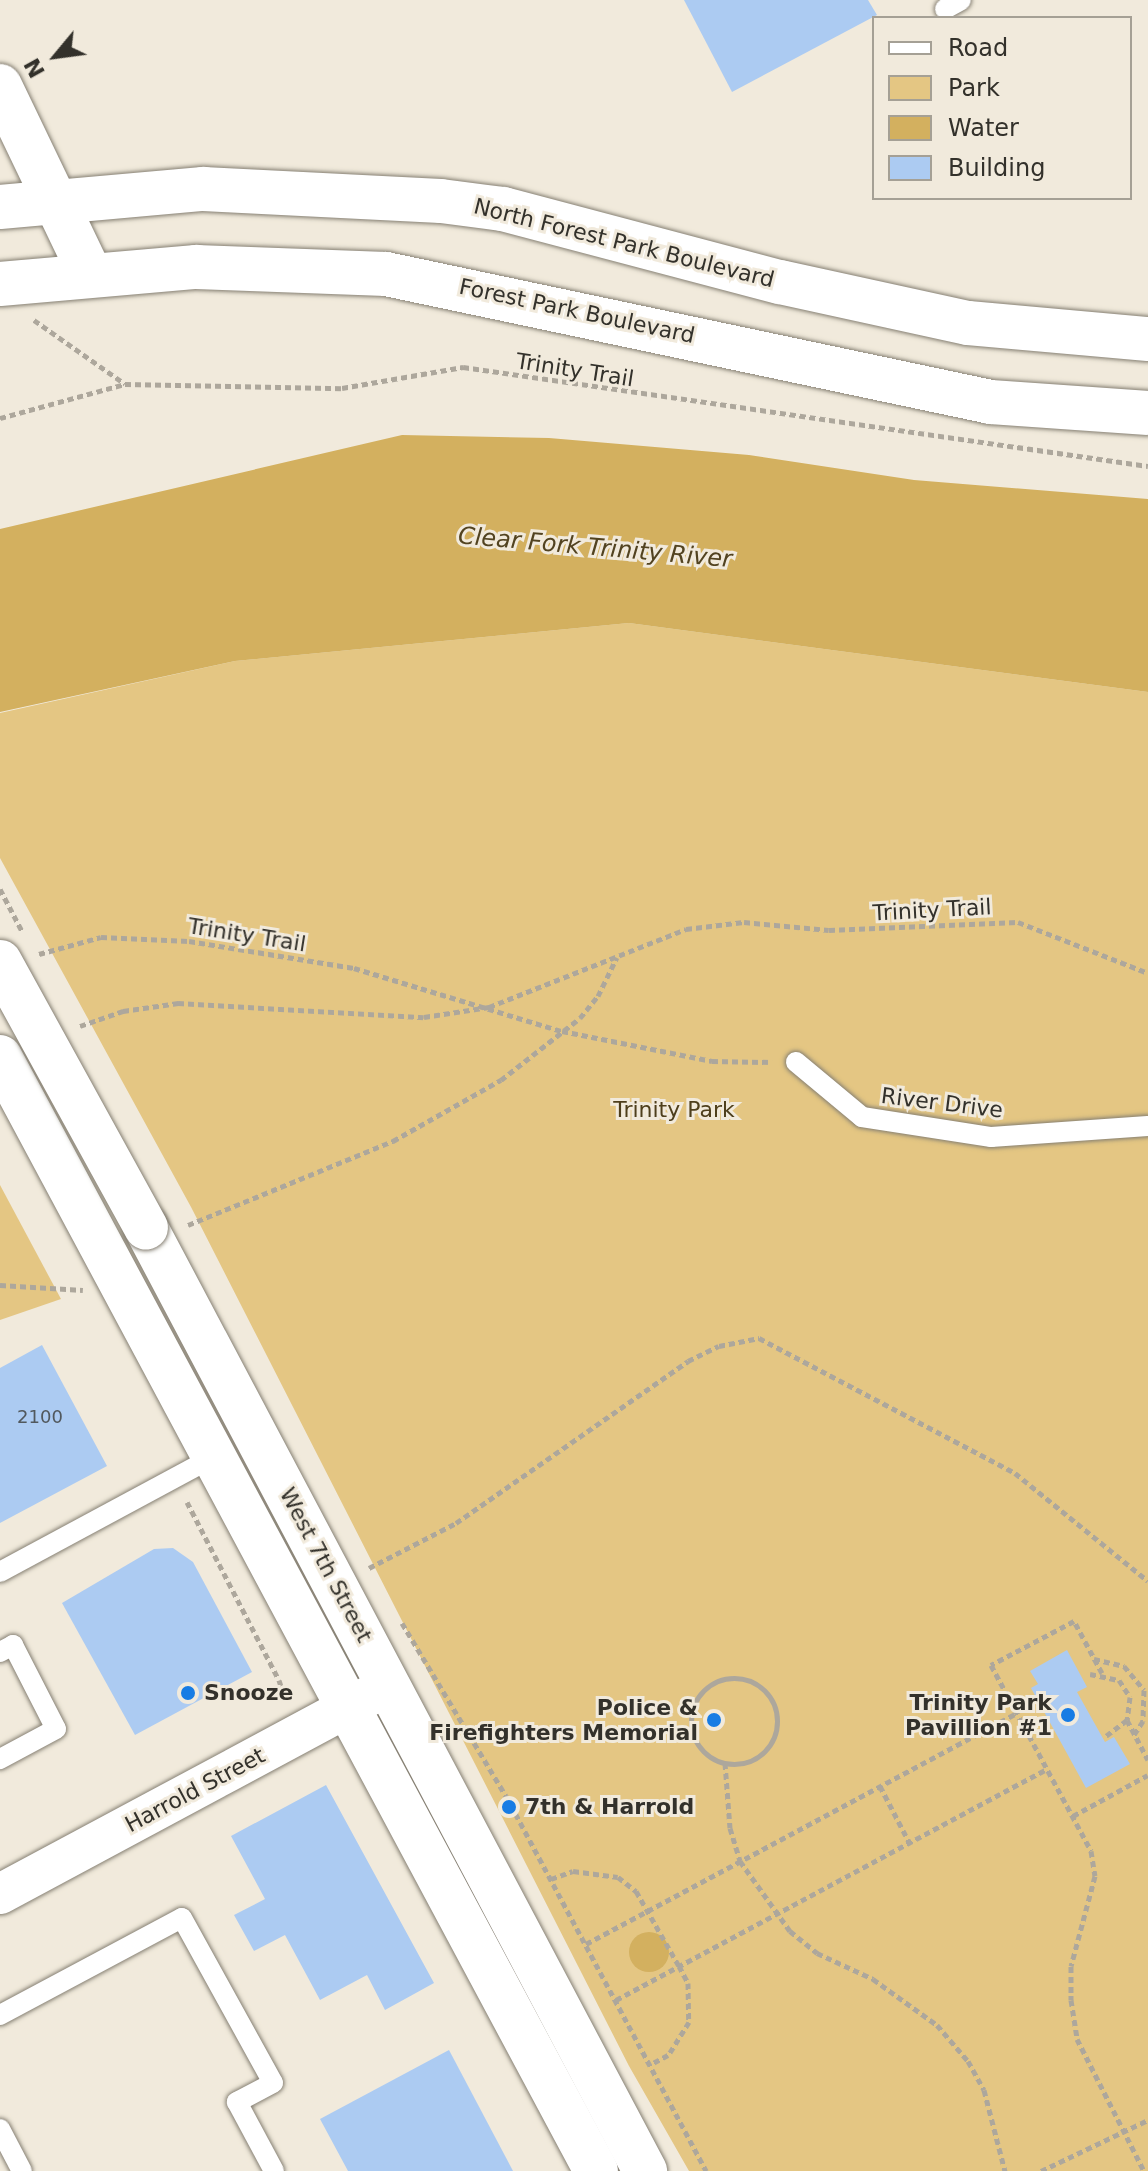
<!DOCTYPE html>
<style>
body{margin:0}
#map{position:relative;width:1148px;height:2171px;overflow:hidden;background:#f1eadc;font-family:"DejaVu Sans",sans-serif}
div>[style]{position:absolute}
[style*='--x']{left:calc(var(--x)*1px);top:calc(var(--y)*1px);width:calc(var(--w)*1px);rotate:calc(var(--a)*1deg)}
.green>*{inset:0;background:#e4c683}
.water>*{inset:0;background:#d3b05f}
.round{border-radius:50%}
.building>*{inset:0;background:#accbf2}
.path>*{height:5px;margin-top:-2.5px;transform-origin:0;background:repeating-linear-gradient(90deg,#ada79c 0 6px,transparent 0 10px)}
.path>.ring{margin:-2.5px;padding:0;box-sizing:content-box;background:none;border:5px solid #ada79c;border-radius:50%}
.roads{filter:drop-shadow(0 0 2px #868073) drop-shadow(0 0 2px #868073)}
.service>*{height:20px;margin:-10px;padding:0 10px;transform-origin:10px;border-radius:10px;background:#fff}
.minor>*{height:40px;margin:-20px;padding:0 20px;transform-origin:20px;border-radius:20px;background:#fff}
.tertiary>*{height:44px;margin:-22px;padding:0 22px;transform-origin:22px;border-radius:22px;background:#fff}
.secondary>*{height:44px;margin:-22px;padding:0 22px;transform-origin:22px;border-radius:22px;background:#fff}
.path-bridge>*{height:5px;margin-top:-2.5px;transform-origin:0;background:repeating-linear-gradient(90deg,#ada79c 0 6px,transparent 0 10px)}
.bridges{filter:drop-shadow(0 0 2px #868073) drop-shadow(0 0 2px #868073)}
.secondary-bridge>*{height:44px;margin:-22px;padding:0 22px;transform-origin:22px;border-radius:22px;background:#fff}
.dots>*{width:22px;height:22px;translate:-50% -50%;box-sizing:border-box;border:4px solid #f1eadc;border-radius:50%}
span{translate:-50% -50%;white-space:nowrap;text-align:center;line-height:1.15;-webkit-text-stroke:6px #f1eadc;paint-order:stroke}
.number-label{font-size:18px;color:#51585d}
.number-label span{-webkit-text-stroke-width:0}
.street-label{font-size:22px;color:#33312b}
.park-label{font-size:22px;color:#4e3f1c}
.poi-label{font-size:22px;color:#33312b;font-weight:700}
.left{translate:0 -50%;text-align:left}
.right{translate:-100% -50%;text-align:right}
.water-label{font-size:24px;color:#524320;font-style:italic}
.legend{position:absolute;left:872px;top:16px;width:260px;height:184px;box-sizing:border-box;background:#f1eadc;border:2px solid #a5a095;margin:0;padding:10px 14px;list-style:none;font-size:24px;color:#33312b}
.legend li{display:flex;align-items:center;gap:16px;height:40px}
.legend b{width:40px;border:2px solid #a5a095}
.north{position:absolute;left:16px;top:16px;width:80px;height:80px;-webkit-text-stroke:6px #f1eadc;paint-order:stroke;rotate:241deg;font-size:22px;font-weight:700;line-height:32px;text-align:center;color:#33312b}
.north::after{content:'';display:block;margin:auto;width:28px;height:36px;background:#33312b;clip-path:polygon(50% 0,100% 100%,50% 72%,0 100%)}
</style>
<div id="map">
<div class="green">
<i style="clip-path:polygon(629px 623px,1148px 692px,1148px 2171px,689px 2171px,629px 2066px,191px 1207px,0 858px,0 713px,235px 661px)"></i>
<i style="clip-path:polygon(0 1185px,61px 1299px,0 1320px)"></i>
</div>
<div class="water">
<i style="clip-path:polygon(402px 435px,549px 438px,749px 455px,914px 480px,1148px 499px,1148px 692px,629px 623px,235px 661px,0 712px,0 529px)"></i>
<i class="round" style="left:629px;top:1932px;width:40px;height:40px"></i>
</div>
<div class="building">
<i style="clip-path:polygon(684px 0,868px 0,877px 15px,732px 92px)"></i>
<i style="clip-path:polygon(42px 1345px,107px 1466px,0 1523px,0 1368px)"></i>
<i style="clip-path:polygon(173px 1548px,193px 1562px,252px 1672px,135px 1735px,62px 1603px,154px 1549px)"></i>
<i style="clip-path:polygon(1067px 1650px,1087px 1687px,1077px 1692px,1105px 1742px,1114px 1737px,1130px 1764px,1086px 1788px,1031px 1688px,1038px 1684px,1030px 1671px)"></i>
<i style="clip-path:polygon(326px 1785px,434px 1983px,385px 2010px,367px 1975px,320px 2000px,285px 1935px,254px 1951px,234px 1915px,265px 1899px,231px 1836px)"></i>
<i style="clip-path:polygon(449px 2050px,513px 2171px,348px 2171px,320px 2119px)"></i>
</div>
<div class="path">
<i style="--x:34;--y:320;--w:111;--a:35.1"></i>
<i style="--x:0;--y:418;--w:130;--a:-15.2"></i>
<i style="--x:125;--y:384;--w:217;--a:1.1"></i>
<i style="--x:342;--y:388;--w:123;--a:-9.8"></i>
<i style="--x:463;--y:367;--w:692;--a:8.22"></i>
<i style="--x:39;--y:954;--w:64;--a:-15.3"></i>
<i style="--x:101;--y:937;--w:88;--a:2.6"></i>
<i style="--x:189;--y:941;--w:167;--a:9.3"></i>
<i style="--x:354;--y:968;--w:217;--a:16.9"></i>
<i style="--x:562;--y:1031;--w:153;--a:11.3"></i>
<i style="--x:712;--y:1061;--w:60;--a:1"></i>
<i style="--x:80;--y:1026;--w:46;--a:-19.2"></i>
<i style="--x:123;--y:1011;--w:56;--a:-8.3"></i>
<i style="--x:178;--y:1003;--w:246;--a:3.3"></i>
<i style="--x:424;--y:1017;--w:66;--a:-8.7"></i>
<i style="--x:489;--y:1007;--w:212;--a:-21.6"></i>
<i style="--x:686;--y:929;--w:58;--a:-6.9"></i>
<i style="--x:744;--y:922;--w:85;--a:5.4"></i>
<i style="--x:829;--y:930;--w:189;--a:-2.4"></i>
<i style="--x:1018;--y:922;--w:140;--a:21.4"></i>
<i style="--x:188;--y:1225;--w:222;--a:-22.3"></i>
<i style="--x:393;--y:1141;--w:124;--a:-29.5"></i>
<i style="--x:501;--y:1080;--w:100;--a:-38.1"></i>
<i style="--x:580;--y:1018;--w:28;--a:-51"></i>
<i style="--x:598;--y:996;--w:43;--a:-64"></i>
<i style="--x:0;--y:1285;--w:83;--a:3.4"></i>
<i style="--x:187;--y:1502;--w:200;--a:62.7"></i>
<i style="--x:279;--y:1680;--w:6;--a:72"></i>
<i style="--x:281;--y:1686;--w:17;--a:130"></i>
<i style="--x:369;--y:1568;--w:98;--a:-27.3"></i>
<i style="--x:456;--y:1523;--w:283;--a:-34.9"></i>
<i style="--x:688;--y:1361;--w:34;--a:-26"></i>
<i style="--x:719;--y:1346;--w:41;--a:-11.3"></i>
<i style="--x:759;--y:1338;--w:289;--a:27.8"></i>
<i style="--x:1015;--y:1473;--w:171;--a:39.1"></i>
<i style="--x:402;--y:1623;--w:202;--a:59"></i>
<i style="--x:506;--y:1796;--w:425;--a:61.9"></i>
<i style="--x:1094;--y:1659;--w:31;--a:13"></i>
<i style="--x:1124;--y:1666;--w:31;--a:50"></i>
<i style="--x:1144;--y:1690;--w:31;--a:92"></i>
<i style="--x:1143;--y:1721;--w:17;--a:123"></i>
<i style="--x:1102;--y:1673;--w:59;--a:-118.3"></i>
<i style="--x:1074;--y:1621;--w:94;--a:152.1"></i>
<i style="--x:991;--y:1665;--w:211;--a:61.7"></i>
<i style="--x:1091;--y:1851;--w:25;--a:81"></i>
<i style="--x:1095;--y:1876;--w:93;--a:104.9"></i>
<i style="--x:1071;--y:1966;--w:34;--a:90"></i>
<i style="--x:1071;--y:2000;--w:39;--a:81"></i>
<i style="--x:1077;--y:2039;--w:148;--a:63.1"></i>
<i style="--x:1090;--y:1674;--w:30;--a:12"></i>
<i style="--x:1119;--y:1680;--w:20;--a:57"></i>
<i style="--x:1130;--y:1697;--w:23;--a:97"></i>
<i style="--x:1127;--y:1720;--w:26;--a:143"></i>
<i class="ring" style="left:691px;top:1678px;width:81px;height:81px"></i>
<i style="--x:1127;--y:1720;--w:45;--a:62.3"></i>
<i style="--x:725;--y:1763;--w:65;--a:85.6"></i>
<i style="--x:730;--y:1828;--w:34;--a:73"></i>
<i style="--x:740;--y:1861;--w:86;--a:54.5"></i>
<i style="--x:790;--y:1931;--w:35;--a:39"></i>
<i style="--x:817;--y:1953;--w:62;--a:24.9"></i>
<i style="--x:873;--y:1979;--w:79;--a:35.7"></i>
<i style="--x:937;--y:2025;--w:48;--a:49.3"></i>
<i style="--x:968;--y:2061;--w:33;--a:61"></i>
<i style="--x:984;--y:2090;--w:84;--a:75.5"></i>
<i style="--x:880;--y:1786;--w:63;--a:62.6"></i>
<i style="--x:1073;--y:1816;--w:85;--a:-28.7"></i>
<i style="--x:551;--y:1879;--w:23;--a:-20"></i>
<i style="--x:573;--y:1871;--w:45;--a:7.6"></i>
<i style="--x:618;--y:1877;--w:23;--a:38"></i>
<i style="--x:636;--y:1891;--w:86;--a:60.2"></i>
<i style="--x:679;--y:1966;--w:19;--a:62"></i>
<i style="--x:688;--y:1983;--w:39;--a:89"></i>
<i style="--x:689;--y:2022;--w:39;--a:122"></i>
<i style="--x:668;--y:2055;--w:19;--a:152"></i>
<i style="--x:586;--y:1944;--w:489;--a:-28.2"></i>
<i style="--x:616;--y:2000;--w:489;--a:-28.2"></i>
<i style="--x:1041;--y:2171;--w:119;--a:-25.5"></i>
</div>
<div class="roads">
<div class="service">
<i style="--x:945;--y:9;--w:18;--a:-29"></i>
<i style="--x:796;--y:1062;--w:86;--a:39.8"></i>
<i style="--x:862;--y:1117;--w:131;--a:8.8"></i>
<i style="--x:991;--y:1137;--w:157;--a:-4"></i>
<i style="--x:0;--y:1572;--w:243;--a:-28.3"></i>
<i style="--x:0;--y:1652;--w:15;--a:-28"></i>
<i style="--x:13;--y:1645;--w:94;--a:62.9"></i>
<i style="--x:56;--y:1729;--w:64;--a:151.8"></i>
<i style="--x:0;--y:2015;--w:206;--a:-28.1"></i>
<i style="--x:182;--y:1918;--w:188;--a:61.1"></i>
<i style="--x:273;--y:2083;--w:41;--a:152.2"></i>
<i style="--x:237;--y:2102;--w:78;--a:61.8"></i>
<i style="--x:0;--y:2129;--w:47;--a:62.4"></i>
</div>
<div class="minor">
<i style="--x:0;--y:1894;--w:428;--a:-28.2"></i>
</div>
<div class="tertiary">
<i style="--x:0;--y:86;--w:206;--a:64.4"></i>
</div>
<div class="secondary">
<i style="--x:0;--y:207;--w:204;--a:-5.1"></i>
<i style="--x:203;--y:189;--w:238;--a:2.9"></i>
<i style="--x:441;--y:201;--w:63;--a:7.4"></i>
<i style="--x:503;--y:209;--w:286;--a:14.8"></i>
<i style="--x:780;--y:282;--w:192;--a:12.3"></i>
<i style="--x:968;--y:323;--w:181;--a:5.1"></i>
<i style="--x:0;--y:284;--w:197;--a:-5"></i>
<i style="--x:196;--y:267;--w:190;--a:2.1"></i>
<i style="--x:386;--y:274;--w:618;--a:11.95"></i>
<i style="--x:991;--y:402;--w:157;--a:4"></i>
<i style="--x:0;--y:1057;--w:1263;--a:61.85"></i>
<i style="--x:146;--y:1228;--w:1067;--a:62.11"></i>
</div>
</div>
<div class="path-bridge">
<i style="--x:0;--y:889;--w:47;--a:62.4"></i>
</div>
<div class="bridges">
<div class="secondary-bridge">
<i style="--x:0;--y:962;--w:303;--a:61.2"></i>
</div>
</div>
<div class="dots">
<i style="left:188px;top:1693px;background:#177ce4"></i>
<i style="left:1068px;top:1715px;background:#177ce4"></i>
<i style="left:714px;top:1720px;background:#177ce4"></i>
<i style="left:509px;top:1807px;background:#177ce4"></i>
</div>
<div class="number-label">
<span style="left:40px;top:1417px">2100</span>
</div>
<div class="street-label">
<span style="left:624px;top:243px;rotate:14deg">North Forest Park Boulevard</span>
<span style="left:577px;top:311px;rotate:12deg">Forest Park Boulevard</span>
<span style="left:575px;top:370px;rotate:9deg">Trinity Trail</span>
<span style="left:932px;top:910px;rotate:-3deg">Trinity Trail</span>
<span style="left:247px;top:935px;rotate:9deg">Trinity Trail</span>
<span style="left:942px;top:1103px;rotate:7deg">River Drive</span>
<span style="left:326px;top:1565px;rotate:62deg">West 7th Street</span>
<span style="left:195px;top:1790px;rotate:-28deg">Harrold Street</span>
</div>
<div class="park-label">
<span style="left:674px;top:1110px">Trinity Park</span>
</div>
<div class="poi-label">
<span class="left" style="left:204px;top:1693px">Snooze</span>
<span class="right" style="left:1052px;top:1715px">Trinity Park<br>Pavillion #1</span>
<span class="right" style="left:698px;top:1720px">Police &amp;<br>Firefighters Memorial</span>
<span class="left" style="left:525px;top:1807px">7th &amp; Harrold</span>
</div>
<div class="water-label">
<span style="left:595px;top:548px;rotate:5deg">Clear Fork Trinity River</span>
</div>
<ul class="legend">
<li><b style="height:10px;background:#fff"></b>Road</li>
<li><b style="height:22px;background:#e4c683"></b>Park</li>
<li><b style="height:22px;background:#d3b05f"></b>Water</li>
<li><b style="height:22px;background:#accbf2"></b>Building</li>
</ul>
<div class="north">N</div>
</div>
